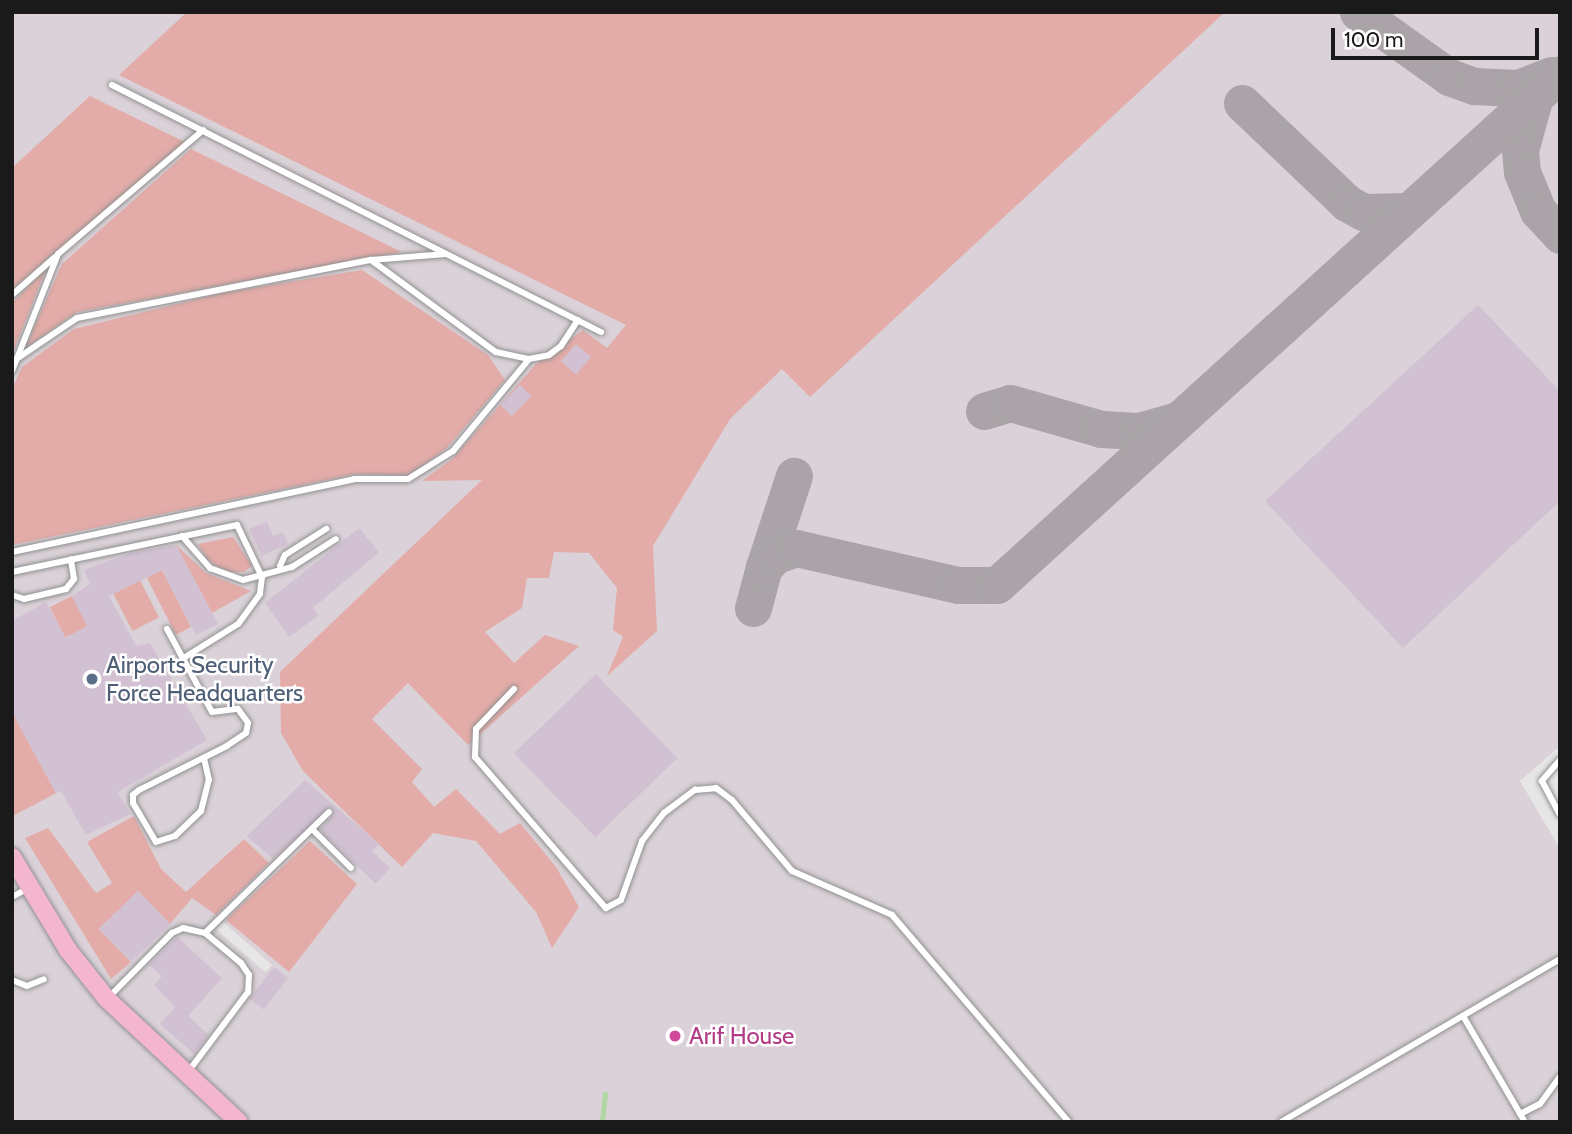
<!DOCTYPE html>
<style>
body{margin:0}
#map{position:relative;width:1572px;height:1134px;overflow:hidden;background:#ece0e9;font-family:Cabin,sans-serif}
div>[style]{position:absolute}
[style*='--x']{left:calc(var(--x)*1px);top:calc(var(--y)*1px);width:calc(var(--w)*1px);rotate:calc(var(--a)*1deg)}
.airport>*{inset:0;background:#dad2d8;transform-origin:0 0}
.grass>*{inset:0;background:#e3aca8;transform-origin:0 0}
.parking>*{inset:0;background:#e6e6e6;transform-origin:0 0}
.stream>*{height:4.5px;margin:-2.25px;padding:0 2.25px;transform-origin:2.25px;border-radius:2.25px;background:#aed7a3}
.taxiway>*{height:37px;margin:-18.5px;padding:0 18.5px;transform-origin:18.5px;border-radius:18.5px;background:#aaa4a8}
.building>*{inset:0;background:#d1c1d2;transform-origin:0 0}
.roads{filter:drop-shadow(0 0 2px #919191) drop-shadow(0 0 2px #919191)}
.lane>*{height:6px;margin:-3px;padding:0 3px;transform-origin:3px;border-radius:3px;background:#fff}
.secondary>*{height:18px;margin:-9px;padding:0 9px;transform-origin:9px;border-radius:9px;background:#f4b6ce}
.dots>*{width:19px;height:19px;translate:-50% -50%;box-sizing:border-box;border:4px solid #fff;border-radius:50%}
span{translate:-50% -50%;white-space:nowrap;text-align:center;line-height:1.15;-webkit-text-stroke:5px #fff;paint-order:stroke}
.service-label{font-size:24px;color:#4e5e75}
.left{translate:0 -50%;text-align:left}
.hotel-label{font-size:24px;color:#b23c85}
.frame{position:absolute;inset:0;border:14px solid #1a1a1a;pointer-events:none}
.scale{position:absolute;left:1331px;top:28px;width:208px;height:32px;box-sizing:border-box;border:4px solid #1a1a1a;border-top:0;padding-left:9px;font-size:21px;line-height:24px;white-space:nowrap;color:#1a1a1a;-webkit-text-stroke:5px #fff;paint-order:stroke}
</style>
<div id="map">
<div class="airport">
<i style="left:12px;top:12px;width:1548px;height:1110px"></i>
</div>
<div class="grass">
<i style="clip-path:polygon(187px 12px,1225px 12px,810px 397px,782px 369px,730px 419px,653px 546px,657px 631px,607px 676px,623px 637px,613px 630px,617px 588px,589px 553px,554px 552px,549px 578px,527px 578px,522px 608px,485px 632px,514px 663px,545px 635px,579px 646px,468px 745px,408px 683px,372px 719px,422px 769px,412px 782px,434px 807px,456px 789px,500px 834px,520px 823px,556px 867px,579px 907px,552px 948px,536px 912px,476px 841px,433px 833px,402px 867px,303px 771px,281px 733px,280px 672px,482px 480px,422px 481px,452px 459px,536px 364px,583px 330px,607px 348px,626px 325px,119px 75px)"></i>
<i style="clip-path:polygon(90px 96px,185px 142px,12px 290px,12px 168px)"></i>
<i style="clip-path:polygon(191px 149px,402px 252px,77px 312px,25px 348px,62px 264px)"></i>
<i style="clip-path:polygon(46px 269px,12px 355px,12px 303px)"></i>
<i style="clip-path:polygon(362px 270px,488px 355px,505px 380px,446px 449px,409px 475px,355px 474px,12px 545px,12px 389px,22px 367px,74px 329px,222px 293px)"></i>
<i style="clip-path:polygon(233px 537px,252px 566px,244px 572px,225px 572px,207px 559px,198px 544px)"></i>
<i style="clip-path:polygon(176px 545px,206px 573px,251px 591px,212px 613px)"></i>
<i style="left:162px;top:570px;width:64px;height:17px;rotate:63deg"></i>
<i style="left:140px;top:580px;width:42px;height:30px;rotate:63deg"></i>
<i style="left:72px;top:596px;width:34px;height:25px;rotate:63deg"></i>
<i style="clip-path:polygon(12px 712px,56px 793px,13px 816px,12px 815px)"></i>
<i style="clip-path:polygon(134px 816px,161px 869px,186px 892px,244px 839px,269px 863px,216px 915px,192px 898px,170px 924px,138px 891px,99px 929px,131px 962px,111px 979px,25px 838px,48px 828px,96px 893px,112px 883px,87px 842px)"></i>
<i style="clip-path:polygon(310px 841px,357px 884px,289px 972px,226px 920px)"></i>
</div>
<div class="parking">
<i style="clip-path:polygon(1560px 746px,1560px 849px,1520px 781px)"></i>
<i style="left:223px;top:922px;width:65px;height:10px;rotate:41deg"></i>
</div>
<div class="stream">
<i style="--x:602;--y:1122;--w:28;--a:-84"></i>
</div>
<div class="taxiway">
<i style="--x:1358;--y:12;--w:112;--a:35.5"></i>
<i style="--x:1449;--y:77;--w:27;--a:20"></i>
<i style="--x:1474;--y:86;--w:44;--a:2.6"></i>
<i style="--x:1518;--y:88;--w:36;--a:-21"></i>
<i style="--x:1535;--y:96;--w:56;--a:105.5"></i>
<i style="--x:1520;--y:150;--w:22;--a:85"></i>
<i style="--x:1522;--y:172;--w:42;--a:67.7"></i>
<i style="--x:1538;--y:211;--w:33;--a:47"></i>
<i style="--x:1242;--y:103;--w:145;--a:43.6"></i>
<i style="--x:1347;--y:203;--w:18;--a:29"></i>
<i style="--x:1363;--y:212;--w:45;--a:-1.3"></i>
<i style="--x:984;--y:411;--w:27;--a:-17"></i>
<i style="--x:1010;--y:403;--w:95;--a:15.9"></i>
<i style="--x:1101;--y:429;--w:38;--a:3"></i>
<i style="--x:1139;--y:431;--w:37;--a:-16"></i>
<i style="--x:764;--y:567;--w:96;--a:-71.8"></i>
<i style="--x:753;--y:608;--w:42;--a:-75"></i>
<i style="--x:764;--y:567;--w:17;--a:-45"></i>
<i style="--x:776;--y:555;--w:21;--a:-19"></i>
<i style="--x:796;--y:548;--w:166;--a:12.9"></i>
<i style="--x:958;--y:585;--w:39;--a:0"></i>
<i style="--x:997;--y:585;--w:760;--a:-42.23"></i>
</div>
<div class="building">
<i style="clip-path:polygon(1478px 305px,1560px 391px,1560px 501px,1403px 648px,1265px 501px)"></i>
<i style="left:576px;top:344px;width:20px;height:23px;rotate:41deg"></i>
<i style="left:520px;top:385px;width:16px;height:28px;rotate:45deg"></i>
<i style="clip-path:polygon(267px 522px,273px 536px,283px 532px,288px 544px,262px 556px,249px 529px)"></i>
<i style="clip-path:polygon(359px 528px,379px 552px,313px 608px,319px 615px,289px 637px,265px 603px)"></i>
<i style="clip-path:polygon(176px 545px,218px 624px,196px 635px,162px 570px,109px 596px,136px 646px,150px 643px,207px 740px,118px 792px,130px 814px,86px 835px,61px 791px,56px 793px,12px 712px,12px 621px,46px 602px,66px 638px,87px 626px,72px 596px,90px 584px,84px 570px,130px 553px)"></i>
<i style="left:596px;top:674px;width:117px;height:114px;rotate:46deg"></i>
<i style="clip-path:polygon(305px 780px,379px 844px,372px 851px,390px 868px,376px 884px,320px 829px,334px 814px,331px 807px,273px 859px,247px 836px)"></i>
<i style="left:138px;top:891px;width:46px;height:54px;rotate:46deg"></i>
<i style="clip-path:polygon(177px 937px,222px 978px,188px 1016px,209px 1035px,194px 1054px,160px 1024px,175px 1007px,154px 985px,162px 976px,149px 965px)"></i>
<i style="left:274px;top:967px;width:18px;height:40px;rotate:38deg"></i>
</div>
<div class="roads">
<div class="lane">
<i style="--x:112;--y:85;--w:548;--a:26.8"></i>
<i style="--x:371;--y:260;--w:75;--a:-4.6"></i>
<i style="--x:12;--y:295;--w:57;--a:-41.5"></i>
<i style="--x:12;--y:362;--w:78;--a:-34.1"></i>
<i style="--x:77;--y:318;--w:300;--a:-11.2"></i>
<i style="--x:371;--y:260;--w:155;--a:36.4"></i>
<i style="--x:496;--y:352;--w:34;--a:12"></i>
<i style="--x:529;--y:359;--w:20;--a:-11"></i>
<i style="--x:549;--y:355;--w:15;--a:-37"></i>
<i style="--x:561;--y:346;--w:31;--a:-57"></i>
<i style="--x:12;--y:371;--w:126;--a:-68.5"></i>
<i style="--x:58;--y:254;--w:191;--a:-40.5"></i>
<i style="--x:182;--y:536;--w:43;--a:48.8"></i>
<i style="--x:210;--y:568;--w:35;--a:20"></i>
<i style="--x:243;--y:580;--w:51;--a:-14.9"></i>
<i style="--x:292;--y:567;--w:52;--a:-32.5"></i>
<i style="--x:12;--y:552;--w:350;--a:-12"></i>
<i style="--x:354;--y:479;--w:54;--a:0"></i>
<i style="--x:408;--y:479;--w:53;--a:-31.9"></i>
<i style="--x:453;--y:451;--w:119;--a:-50.4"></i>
<i style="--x:280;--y:566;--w:12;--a:-66"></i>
<i style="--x:285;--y:555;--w:49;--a:-32.4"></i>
<i style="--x:12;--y:572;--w:230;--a:-11.8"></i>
<i style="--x:237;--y:525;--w:58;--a:64.3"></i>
<i style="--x:262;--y:577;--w:17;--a:97"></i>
<i style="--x:260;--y:594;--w:37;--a:126"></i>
<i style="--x:238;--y:624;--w:66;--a:148"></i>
<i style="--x:12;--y:595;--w:13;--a:18"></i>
<i style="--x:24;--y:599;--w:43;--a:-13.4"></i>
<i style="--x:66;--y:589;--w:13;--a:-51"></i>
<i style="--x:74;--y:579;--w:20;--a:-99"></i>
<i style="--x:167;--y:629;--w:94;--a:61.5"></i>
<i style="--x:212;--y:712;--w:26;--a:-7"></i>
<i style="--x:238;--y:709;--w:17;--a:54"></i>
<i style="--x:248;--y:723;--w:10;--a:101"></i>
<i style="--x:246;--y:733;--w:23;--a:146"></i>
<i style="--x:227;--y:746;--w:98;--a:153.4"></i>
<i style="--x:139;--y:790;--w:8;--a:140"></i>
<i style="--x:133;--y:795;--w:8;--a:90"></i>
<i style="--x:133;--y:803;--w:45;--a:59.5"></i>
<i style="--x:156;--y:842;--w:20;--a:-18"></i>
<i style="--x:175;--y:836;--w:36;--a:-44"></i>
<i style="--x:201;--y:811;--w:32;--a:-76"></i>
<i style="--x:209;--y:780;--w:23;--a:-103"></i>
<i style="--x:514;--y:689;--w:55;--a:133.5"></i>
<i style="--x:476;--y:729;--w:28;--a:92"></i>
<i style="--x:475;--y:757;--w:200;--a:49.1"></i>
<i style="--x:606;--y:908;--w:17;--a:-28"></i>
<i style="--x:621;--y:900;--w:63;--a:-70.4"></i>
<i style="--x:642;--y:841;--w:36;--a:-52"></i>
<i style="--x:664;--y:813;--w:39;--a:-37"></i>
<i style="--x:695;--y:790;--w:21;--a:-5"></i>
<i style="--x:716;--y:788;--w:20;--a:37"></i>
<i style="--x:732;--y:800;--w:93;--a:49.8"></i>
<i style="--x:792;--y:871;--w:109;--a:23.7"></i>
<i style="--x:892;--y:915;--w:272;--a:49.5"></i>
<i style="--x:1560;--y:760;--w:28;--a:131"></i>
<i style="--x:1542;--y:781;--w:38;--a:62"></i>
<i style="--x:312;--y:829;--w:55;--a:45"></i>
<i style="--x:12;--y:897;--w:18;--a:-29"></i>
<i style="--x:205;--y:933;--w:173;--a:-44.3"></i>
<i style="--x:12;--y:980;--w:16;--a:22"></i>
<i style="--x:27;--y:986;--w:18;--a:-22"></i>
<i style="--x:109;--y:997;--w:90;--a:-45.5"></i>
<i style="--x:172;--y:933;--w:12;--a:-24"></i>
<i style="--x:183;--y:928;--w:23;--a:13"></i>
<i style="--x:205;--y:933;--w:47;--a:39.8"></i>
<i style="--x:241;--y:963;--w:14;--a:56"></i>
<i style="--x:249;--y:975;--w:17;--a:93"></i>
<i style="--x:248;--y:992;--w:100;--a:126.9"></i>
<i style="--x:1463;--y:1016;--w:123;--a:59.7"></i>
<i style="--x:1520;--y:1114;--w:22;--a:-27"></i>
<i style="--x:1540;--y:1104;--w:34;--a:-54"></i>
<i style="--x:1281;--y:1122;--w:323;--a:-30.3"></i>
</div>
<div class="secondary">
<i style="--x:12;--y:857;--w:109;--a:58.9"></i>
<i style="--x:68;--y:950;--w:63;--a:51.5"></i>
<i style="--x:107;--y:999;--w:180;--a:43"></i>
</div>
</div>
<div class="dots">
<i style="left:92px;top:679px;background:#5c6f8a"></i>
<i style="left:675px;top:1036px;background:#d1479c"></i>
</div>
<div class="service-label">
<span class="left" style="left:106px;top:679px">Airports Security<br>Force Headquarters</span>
</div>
<div class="hotel-label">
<span class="left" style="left:689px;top:1036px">Arif House</span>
</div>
<div class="frame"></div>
<div class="scale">100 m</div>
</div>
